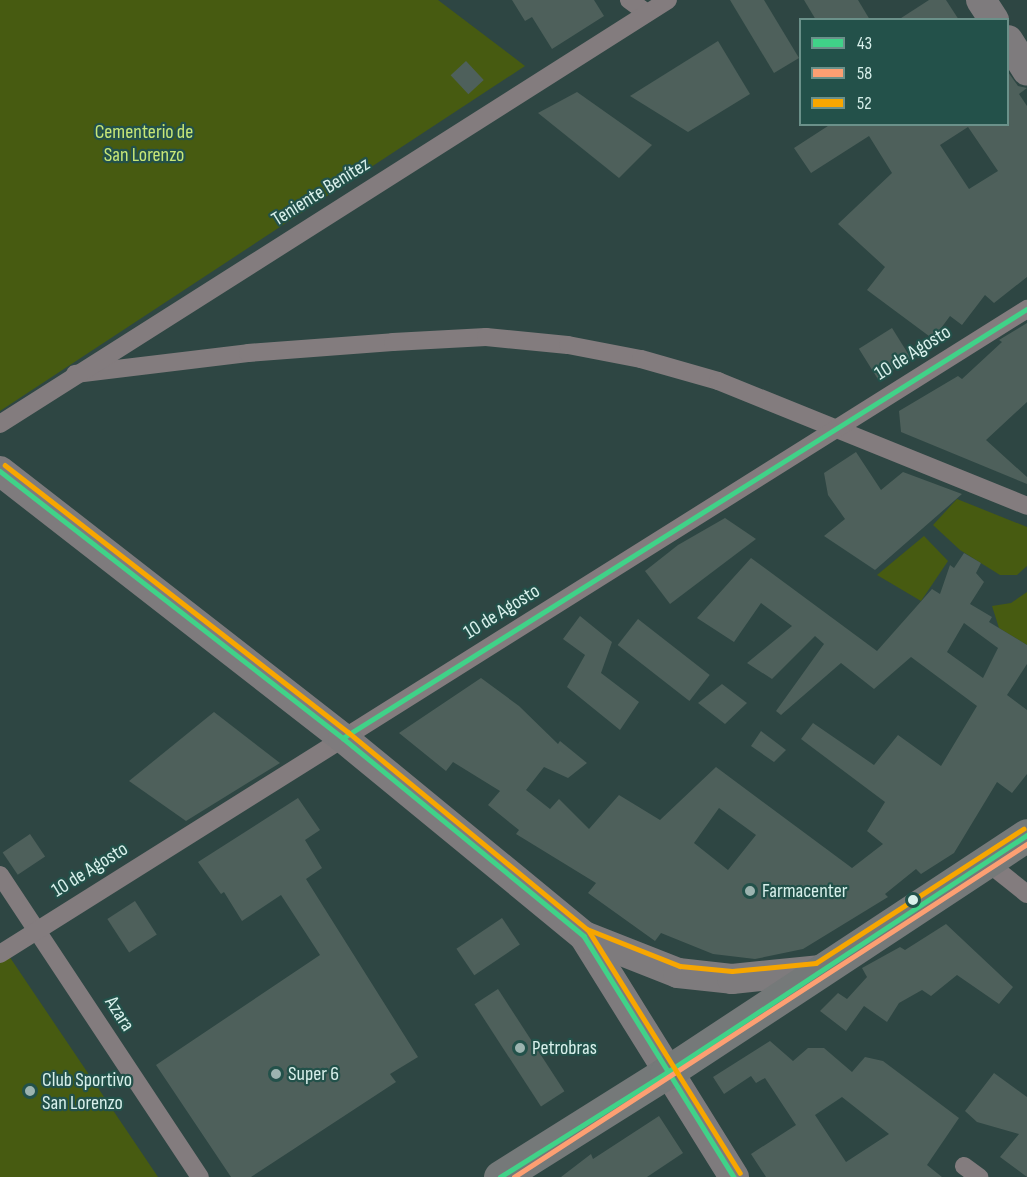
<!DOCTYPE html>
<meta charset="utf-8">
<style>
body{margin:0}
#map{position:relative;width:1027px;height:1177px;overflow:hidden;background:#2e4643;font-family:"Sofia Sans Condensed",sans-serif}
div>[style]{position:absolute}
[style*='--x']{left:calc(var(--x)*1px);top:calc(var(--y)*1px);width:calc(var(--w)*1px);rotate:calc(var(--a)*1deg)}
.green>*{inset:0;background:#475b11}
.building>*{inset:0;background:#4e605b;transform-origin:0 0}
.street>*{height:18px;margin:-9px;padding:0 9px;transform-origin:9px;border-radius:9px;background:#837c7e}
.primary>*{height:30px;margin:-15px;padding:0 15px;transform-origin:15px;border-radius:15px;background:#7e7b7d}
.highway>*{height:33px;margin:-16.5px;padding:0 16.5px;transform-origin:16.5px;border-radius:16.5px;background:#757979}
.bus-1>*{height:4.5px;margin:-2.25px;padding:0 2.25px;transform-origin:2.25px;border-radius:2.25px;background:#40d288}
.bus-2>*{height:4.5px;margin:-2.25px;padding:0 2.25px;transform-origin:2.25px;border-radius:2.25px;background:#fd9f72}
.bus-3>*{height:4.5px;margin:-2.25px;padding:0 2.25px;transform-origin:2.25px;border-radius:2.25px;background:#f7a600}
.dots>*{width:16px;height:16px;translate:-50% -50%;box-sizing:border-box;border:3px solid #23514a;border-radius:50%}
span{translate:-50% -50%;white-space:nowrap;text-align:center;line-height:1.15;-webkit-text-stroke:4.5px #23514a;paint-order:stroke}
.park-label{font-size:20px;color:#c8e777}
.street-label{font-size:20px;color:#d8f0eb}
.poi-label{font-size:20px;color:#d8f0eb}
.left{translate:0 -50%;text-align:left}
.legend{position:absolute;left:799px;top:18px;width:210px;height:108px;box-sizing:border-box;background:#23514a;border:2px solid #6b918a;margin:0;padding:8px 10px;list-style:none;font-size:18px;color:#d8f0eb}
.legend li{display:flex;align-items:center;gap:12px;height:30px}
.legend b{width:30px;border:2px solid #6b918a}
</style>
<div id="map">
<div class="green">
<i style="clip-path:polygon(0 0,438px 0,525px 66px,0 411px)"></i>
<i style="clip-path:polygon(957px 499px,1027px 527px,1027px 566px,1017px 575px,1000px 575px,960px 550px,933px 525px)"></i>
<i style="clip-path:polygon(924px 536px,948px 561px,921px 601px,877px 575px)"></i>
<i style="clip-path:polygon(1027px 592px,1027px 645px,999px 628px,992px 606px,1011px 603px)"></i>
<i style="clip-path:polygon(9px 956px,158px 1177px,0 1177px,0 962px)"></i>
</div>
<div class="building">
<i style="clip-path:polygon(512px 0,594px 0,604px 16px,552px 49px,532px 17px,525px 21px)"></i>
<i style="clip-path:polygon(730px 0,764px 0,799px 58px,774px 73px)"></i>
<i style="clip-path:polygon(804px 0,858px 0,870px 20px,816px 20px)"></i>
<i style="clip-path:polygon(929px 0,946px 0,959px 20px,898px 20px)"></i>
<i style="clip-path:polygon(718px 41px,750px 94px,688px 132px,630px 96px)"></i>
<i style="left:466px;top:61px;width:26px;height:21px;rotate:47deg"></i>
<i style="clip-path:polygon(evenodd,1008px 72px,1018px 86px,1027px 88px,1019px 94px,1027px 106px,1027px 277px,994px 303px,985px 295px,962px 325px,950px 316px,933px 339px,867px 290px,885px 267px,838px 224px,892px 173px,869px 136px,811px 173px,794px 148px,831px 124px,1008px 124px,1008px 72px,968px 127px,998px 171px,969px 189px,940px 145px,968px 127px)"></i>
<i style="clip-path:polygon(577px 92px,652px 145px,619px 178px,538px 113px)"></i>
<i style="clip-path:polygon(1027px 323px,1027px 402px,986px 440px,1027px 477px,1027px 484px,901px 432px,899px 411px,958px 376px,962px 379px,1002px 342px,999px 340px)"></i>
<i style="left:892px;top:328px;width:36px;height:39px;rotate:58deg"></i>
<i style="clip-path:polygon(856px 452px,881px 490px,903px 472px,962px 494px,875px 570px,824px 536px,845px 519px,828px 495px,824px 473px)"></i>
<i style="clip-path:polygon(725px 518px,756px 539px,670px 604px,645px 571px,678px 545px)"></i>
<i style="clip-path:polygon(evenodd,964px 553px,981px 563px,976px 573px,984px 582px,970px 604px,992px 617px,989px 622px,1027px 645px,1027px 664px,1007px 695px,1027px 710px,1027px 774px,1012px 793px,997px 782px,954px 853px,921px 874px,916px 869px,885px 894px,888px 897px,803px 949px,755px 959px,713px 954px,661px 933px,655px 941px,588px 893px,596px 883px,516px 834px,519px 830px,488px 805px,500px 791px,453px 762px,446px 771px,399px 733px,481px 678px,519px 706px,558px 744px,560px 741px,587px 763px,568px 778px,544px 767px,526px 790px,550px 809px,559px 799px,589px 829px,619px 795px,660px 820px,716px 767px,852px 868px,883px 844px,867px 831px,885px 802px,801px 739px,813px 723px,874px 765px,898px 735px,941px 766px,977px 706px,911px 657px,874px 689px,841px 663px,781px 715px,776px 711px,824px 644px,815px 636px,772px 679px,747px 663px,792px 626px,761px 603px,734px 642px,697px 618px,751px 558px,877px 651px,932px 589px,940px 594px,950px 565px,954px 568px,964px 553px,964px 623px,998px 648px,983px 678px,947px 652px,964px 623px,964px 553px,719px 808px,756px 835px,728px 870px,694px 843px,719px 808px)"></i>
<i style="clip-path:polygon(580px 616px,612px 642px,601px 673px,639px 702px,620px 730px,567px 687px,585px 655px,563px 639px)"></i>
<i style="left:638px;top:619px;width:91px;height:33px;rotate:38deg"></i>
<i style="clip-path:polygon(722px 684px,747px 703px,725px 724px,698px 703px)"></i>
<i style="clip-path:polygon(214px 712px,280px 763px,186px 821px,129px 781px)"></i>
<i style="clip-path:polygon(761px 731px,786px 750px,774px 762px,751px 746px)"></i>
<i style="clip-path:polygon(298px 798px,320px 830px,305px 840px,322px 868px,306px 879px,418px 1057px,390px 1074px,396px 1082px,251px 1177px,231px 1177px,156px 1065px,320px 955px,281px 895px,242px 921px,224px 892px,221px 894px,198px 862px)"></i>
<i style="left:30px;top:834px;width:27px;height:33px;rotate:56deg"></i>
<i style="left:135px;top:901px;width:40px;height:33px;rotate:57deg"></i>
<i style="left:502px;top:918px;width:32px;height:55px;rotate:56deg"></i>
<i style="clip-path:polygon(946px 924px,1013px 987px,999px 1004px,957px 975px,931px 996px,922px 990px,899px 1003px,887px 1022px,864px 1006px,846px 1031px,820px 1011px,838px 993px,847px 999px,867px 977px,862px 968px,900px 947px,905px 950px)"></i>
<i style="left:498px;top:989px;width:122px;height:28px;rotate:57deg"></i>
<i style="clip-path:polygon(evenodd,770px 1041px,793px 1061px,808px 1048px,824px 1048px,852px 1072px,865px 1057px,883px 1061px,959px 1118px,927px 1165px,942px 1177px,766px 1177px,751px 1154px,796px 1125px,765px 1078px,756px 1083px,751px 1076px,724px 1094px,713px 1077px,770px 1041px,842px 1097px,889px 1134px,846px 1162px,815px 1115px,842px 1097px)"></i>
<i style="clip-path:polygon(994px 1073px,1027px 1097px,1027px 1177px,1000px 1157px,1019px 1134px,977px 1122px,965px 1111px)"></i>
<i style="clip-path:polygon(659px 1116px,683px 1153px,647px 1177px,561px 1177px,591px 1154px,593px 1159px)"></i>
</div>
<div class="street">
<i style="--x:629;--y:0;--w:22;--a:36"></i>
<i style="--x:75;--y:374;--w:174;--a:-6.9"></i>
<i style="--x:248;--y:353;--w:145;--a:-4.3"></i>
<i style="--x:393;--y:342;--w:93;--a:-3.1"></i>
<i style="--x:486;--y:337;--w:82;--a:5.6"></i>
<i style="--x:568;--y:345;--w:74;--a:10.9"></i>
<i style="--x:641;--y:359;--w:80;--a:15.9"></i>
<i style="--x:718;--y:381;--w:333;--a:22"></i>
<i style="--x:0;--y:424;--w:791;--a:-32.4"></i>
<i style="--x:987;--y:862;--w:51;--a:38.7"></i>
<i style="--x:0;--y:875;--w:362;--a:56.5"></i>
<i style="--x:0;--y:954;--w:1213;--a:-32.13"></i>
<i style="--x:964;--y:1166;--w:19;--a:36"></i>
</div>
<div class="primary">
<i style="--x:981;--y:0;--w:24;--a:57"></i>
<i style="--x:1008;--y:40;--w:36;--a:58"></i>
<i style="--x:0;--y:471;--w:435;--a:37.9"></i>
<i style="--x:343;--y:738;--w:312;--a:39.4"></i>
<i style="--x:584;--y:936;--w:284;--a:58.1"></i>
<i style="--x:584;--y:936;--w:101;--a:21.5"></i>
<i style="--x:678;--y:973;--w:54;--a:6.3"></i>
<i style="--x:732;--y:979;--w:87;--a:-5.9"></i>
</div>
<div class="highway">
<i style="--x:500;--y:1177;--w:196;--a:-32.1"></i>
<i style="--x:666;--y:1073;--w:432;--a:-33.4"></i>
</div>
<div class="bus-1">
<i style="--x:0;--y:471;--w:435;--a:37.9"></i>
<i style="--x:343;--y:738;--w:312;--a:39.4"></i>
<i style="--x:584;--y:936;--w:284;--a:58.1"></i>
<i style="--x:343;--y:738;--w:807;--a:-32.1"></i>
<i style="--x:500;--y:1177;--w:196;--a:-32.1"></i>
<i style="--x:666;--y:1073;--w:432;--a:-33.4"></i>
</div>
<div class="bus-2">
<i style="--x:514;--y:1177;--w:612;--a:-32.99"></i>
</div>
<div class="bus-3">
<i style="--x:5;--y:465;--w:435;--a:37.9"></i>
<i style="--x:348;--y:732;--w:313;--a:39.5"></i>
<i style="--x:589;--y:931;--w:285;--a:58"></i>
<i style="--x:587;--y:929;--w:100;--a:21.7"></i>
<i style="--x:680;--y:966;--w:52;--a:5.5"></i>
<i style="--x:732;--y:971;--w:84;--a:-5.4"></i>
<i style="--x:816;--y:963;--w:247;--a:-32.9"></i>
</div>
<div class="dots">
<i style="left:750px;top:891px;background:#9cb4b0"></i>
<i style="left:913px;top:900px;background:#d8f0eb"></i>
<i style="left:520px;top:1048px;background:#9cb4b0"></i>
<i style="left:276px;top:1074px;background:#9cb4b0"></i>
<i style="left:30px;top:1091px;background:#9cb4b0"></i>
</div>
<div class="park-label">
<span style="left:144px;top:144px">Cementerio de<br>San Lorenzo</span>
</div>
<div class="street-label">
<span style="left:321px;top:192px;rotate:-32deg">Teniente Benítez</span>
<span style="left:913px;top:353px;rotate:-32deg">10 de Agosto</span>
<span style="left:502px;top:612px;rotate:-32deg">10 de Agosto</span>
<span style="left:90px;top:870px;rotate:-32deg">10 de Agosto</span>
<span style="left:119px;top:1014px;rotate:57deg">Azara</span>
</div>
<div class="poi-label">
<span class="left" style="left:762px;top:891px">Farmacenter</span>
<span class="left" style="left:532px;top:1048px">Petrobras</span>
<span class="left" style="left:288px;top:1074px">Super 6</span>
<span class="left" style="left:42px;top:1092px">Club Sportivo<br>San Lorenzo</span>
</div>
<ul class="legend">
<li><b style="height:8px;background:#40d288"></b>43</li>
<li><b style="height:8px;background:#fd9f72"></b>58</li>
<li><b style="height:8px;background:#f7a600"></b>52</li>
</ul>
</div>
